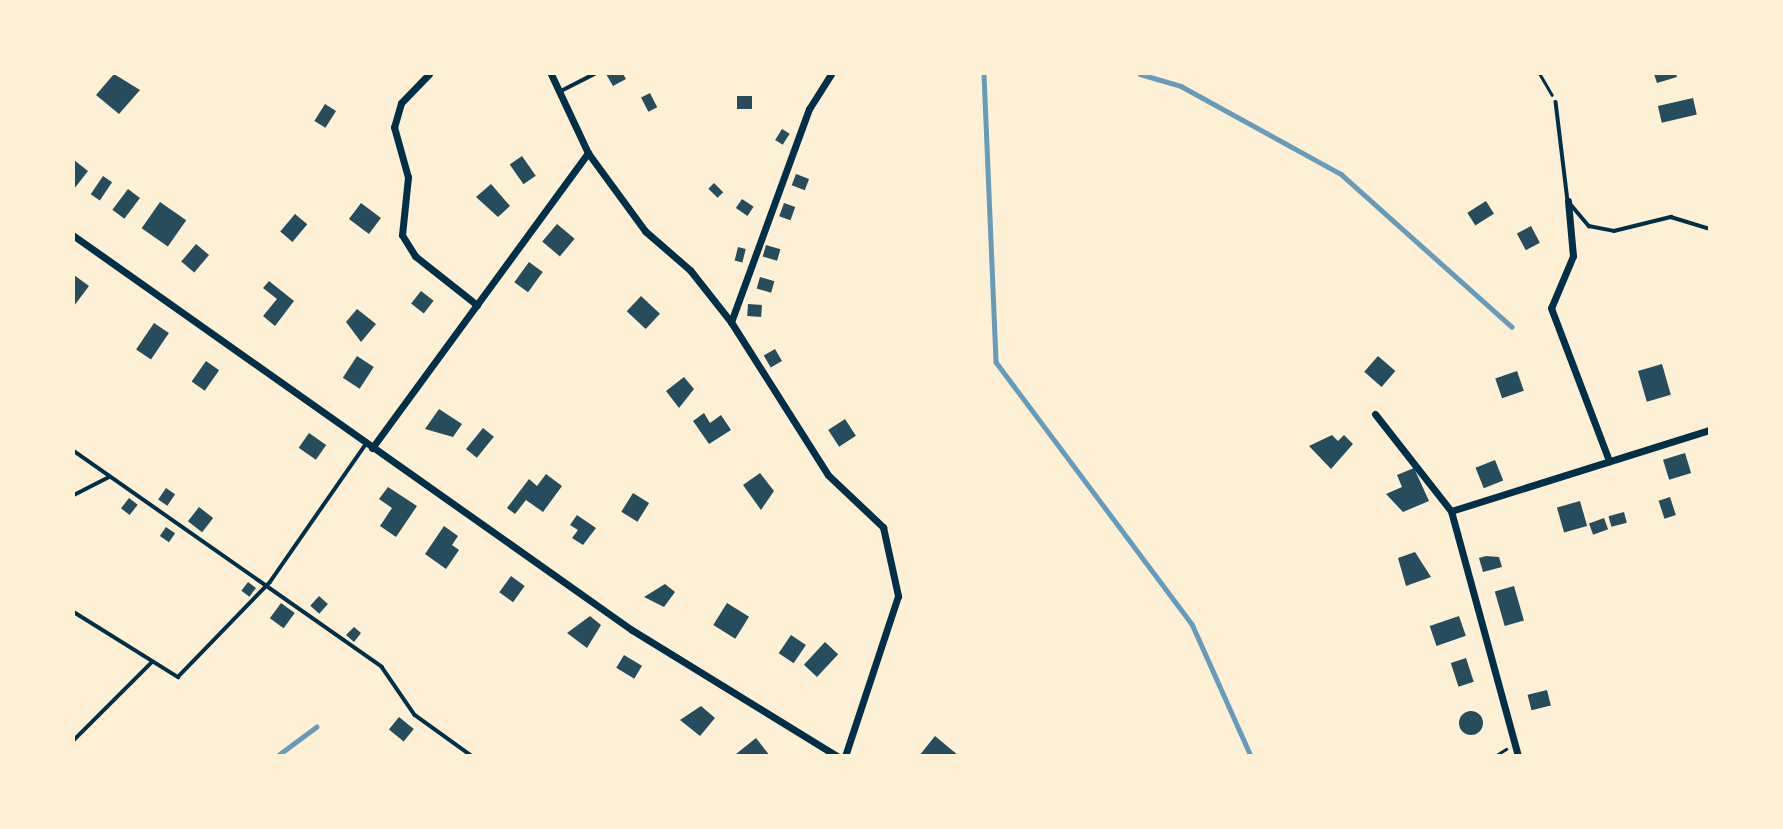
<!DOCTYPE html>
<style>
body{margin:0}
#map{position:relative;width:1783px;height:829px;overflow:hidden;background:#fdf0d5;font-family:Commissioner,sans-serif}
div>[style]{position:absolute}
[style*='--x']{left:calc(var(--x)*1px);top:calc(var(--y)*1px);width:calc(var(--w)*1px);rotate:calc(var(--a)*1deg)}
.stream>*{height:4.5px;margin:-2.25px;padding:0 2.25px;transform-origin:2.25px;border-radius:2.25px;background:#669bbc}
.building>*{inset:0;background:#264d5e;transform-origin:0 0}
.round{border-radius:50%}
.path>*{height:2.5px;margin:-1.25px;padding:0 1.25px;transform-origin:1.25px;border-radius:1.25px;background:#003049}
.service>*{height:3.5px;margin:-1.75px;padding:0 1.75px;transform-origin:1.75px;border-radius:1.75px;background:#003049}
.minor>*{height:7px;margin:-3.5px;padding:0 3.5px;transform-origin:3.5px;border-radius:3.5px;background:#003049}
span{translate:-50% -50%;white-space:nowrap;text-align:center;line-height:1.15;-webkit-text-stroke:6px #fdf0d5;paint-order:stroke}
.frame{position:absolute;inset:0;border:75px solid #fdf0d5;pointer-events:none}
</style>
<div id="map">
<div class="stream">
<i style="--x:984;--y:74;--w:288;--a:87.6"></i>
<i style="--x:996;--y:362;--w:327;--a:53.2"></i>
<i style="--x:1192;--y:624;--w:145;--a:65.9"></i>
<i style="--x:1140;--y:74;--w:43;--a:16.3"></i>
<i style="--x:1181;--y:86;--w:183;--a:28.8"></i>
<i style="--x:1341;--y:174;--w:229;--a:41.8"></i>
<i style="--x:277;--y:756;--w:49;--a:-36.6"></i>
</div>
<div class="building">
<i style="clip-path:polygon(114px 74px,140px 90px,119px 114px,96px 95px)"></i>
<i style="clip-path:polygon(606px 74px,623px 74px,626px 79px,613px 86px)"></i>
<i style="clip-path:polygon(1654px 74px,1676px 74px,1677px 77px,1657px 83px)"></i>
<i style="left:650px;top:93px;width:16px;height:10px;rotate:63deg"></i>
<i style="left:737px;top:96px;width:15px;height:13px"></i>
<i style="left:1693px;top:98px;width:17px;height:36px;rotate:77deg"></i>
<i style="left:325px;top:104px;width:13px;height:20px;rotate:32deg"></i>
<i style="left:782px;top:129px;width:9px;height:13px;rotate:32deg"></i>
<i style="left:522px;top:156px;width:24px;height:15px;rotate:55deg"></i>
<i style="clip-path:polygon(74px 160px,88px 171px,74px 189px)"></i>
<i style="left:796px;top:174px;width:14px;height:12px;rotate:21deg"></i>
<i style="left:103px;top:176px;width:11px;height:22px;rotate:34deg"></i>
<i style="left:714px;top:183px;width:13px;height:8px;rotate:45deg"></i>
<i style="clip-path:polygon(491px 184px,510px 206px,498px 217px,476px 197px)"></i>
<i style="left:128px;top:189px;width:15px;height:26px;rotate:37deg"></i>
<i style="left:742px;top:199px;width:14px;height:11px;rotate:34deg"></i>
<i style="left:1486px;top:201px;width:15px;height:22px;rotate:58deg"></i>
<i style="left:160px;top:202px;width:32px;height:32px;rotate:35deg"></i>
<i style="left:361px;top:203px;width:25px;height:20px;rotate:37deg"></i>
<i style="left:784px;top:203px;width:12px;height:14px;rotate:20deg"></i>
<i style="left:295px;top:214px;width:16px;height:23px;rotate:40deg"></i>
<i style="left:557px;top:224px;width:23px;height:23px;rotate:40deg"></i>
<i style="left:1531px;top:226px;width:19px;height:16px;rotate:62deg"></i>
<i style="left:196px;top:244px;width:17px;height:23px;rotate:40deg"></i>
<i style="left:766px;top:245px;width:15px;height:12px;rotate:16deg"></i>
<i style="left:738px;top:247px;width:8px;height:14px;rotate:14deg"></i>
<i style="left:529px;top:262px;width:17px;height:25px;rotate:36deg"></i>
<i style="clip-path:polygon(74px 275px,89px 286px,74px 306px)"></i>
<i style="left:760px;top:277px;width:15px;height:12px;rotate:16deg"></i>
<i style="clip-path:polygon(269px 281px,294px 301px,275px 326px,263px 316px,277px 299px,263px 288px)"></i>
<i style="left:421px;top:291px;width:16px;height:16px;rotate:38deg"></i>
<i style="left:641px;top:296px;width:26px;height:21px;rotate:43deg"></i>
<i style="left:748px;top:304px;width:14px;height:12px;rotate:4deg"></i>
<i style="clip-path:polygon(357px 309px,376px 324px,361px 342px,346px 322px)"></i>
<i style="left:154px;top:323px;width:18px;height:32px;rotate:34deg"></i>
<i style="left:775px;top:349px;width:14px;height:13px;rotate:60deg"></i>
<i style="left:357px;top:356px;width:20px;height:26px;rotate:33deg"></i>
<i style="left:1378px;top:356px;width:23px;height:21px;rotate:41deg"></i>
<i style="left:206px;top:361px;width:16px;height:25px;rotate:35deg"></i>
<i style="left:1662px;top:364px;width:32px;height:25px;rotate:74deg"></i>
<i style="left:1517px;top:371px;width:21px;height:23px;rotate:71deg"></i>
<i style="clip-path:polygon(684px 377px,694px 389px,679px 408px,666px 391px)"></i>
<i style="clip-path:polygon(439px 409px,462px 424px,453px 437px,425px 429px)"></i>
<i style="clip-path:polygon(704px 413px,710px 423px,721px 415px,731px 430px,709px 444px,693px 421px)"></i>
<i style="left:845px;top:419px;width:20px;height:20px;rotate:57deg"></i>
<i style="left:483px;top:428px;width:14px;height:27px;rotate:39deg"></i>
<i style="left:309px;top:433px;width:21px;height:18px;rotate:35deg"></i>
<i style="clip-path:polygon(1332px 435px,1338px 441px,1344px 435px,1353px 444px,1331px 469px,1309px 446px)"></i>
<i style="left:1685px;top:453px;width:21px;height:23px;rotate:73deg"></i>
<i style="left:1495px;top:460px;width:22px;height:21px;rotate:68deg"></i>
<i style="clip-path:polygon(1414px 468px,1429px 501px,1403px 512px,1386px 494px,1402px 487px,1397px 475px)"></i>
<i style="clip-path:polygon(760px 473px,774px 491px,761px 510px,743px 485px)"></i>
<i style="clip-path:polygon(546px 474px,562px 486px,543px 512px,526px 500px,515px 514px,507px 508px,529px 479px,537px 486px)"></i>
<i style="clip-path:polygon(388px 487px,417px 506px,396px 537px,380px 526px,392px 508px,379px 499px)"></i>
<i style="left:166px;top:488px;width:11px;height:14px;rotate:34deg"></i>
<i style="left:633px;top:493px;width:19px;height:22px;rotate:32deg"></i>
<i style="left:1670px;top:497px;width:19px;height:12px;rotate:72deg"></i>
<i style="left:129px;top:498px;width:11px;height:13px;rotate:38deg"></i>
<i style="left:1580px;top:501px;width:26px;height:24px;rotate:74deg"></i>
<i style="left:199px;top:507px;width:18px;height:18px;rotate:38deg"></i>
<i style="left:1624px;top:512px;width:11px;height:16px;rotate:75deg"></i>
<i style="clip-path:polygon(577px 515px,596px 528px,583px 545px,572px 538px,578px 530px,570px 525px)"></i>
<i style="left:1604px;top:518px;width:12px;height:16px;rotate:70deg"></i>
<i style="clip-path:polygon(444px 526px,458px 536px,452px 545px,459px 550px,446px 569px,425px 554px)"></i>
<i style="left:166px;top:527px;width:11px;height:11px;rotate:34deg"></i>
<i style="clip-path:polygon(1415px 552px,1431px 577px,1406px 586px,1398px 558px)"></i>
<i style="clip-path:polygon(1486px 556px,1499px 557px,1502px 567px,1483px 572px,1479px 558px)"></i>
<i style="left:511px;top:576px;width:17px;height:20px;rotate:36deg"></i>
<i style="left:248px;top:582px;width:10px;height:11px;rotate:37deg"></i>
<i style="clip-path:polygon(665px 584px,675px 592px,664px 607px,644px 597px)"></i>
<i style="left:1514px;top:586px;width:36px;height:20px;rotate:74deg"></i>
<i style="left:319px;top:596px;width:12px;height:13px;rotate:42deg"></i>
<i style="left:281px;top:603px;width:17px;height:19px;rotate:36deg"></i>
<i style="left:727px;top:603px;width:26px;height:26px;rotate:32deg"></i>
<i style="clip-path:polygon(590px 616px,601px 625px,587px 648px,567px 633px)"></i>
<i style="left:1459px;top:616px;width:21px;height:31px;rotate:71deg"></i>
<i style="clip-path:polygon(354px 627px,361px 633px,354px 642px,346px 635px)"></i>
<i style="left:791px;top:635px;width:18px;height:22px;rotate:34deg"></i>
<i style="left:825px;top:642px;width:18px;height:31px;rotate:43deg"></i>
<i style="left:624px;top:655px;width:21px;height:15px;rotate:31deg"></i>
<i style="left:1466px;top:658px;width:25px;height:16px;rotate:72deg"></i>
<i style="left:1547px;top:690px;width:16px;height:20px;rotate:76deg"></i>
<i style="clip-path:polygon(701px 706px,715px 718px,700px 736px,680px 720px)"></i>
<i class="round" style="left:1459px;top:711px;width:24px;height:24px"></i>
<i style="left:399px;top:717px;width:19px;height:16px;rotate:39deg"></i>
<i style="clip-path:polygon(935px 736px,959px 756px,919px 756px)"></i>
<i style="clip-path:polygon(756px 738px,770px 756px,737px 756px,736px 754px)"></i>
</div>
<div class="path">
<i style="--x:1540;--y:74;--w:24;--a:60"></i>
<i style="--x:1495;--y:756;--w:13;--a:-32"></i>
</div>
<div class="service">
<i style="--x:563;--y:90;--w:35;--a:-27"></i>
<i style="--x:1556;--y:102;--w:100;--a:83.1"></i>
<i style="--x:1568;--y:201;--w:33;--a:50"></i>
<i style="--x:1589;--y:226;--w:25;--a:11"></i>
<i style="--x:1614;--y:231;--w:59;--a:-13.8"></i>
<i style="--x:1671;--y:217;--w:41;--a:17.1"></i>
<i style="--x:74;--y:451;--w:376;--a:35"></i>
<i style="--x:382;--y:667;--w:58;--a:55.5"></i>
<i style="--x:415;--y:715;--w:70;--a:35.7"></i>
<i style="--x:74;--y:495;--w:39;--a:-27"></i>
<i style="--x:74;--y:612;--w:123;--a:32"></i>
<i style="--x:178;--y:677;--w:132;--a:-45.9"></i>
<i style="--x:270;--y:582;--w:168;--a:-55.2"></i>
<i style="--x:74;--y:740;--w:110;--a:-45"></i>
</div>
<div class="minor">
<i style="--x:429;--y:74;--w:40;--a:134"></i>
<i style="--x:401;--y:103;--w:25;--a:106"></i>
<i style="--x:394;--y:127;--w:52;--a:74.4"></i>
<i style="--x:408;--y:177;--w:58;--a:95.9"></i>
<i style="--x:402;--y:235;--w:25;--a:58"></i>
<i style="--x:415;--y:256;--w:79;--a:38.3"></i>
<i style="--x:551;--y:74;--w:87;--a:64.9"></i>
<i style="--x:588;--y:153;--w:97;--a:53.8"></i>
<i style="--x:645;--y:231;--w:60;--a:40.9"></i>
<i style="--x:690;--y:270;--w:66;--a:51.7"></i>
<i style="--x:731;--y:322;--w:181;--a:57.6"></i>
<i style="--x:828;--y:475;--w:76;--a:43.4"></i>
<i style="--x:883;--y:527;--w:71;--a:77.7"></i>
<i style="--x:898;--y:596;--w:169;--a:108.3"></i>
<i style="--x:1568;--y:201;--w:55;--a:84.8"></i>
<i style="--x:1573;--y:256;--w:56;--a:112.9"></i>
<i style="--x:1551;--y:308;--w:164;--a:69.2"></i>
<i style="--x:74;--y:236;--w:683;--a:35.23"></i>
<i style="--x:632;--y:630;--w:241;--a:31.6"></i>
<i style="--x:731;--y:322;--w:227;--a:-69.9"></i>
<i style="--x:809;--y:109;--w:41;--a:-57.8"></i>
<i style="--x:1375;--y:414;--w:123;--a:51.9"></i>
<i style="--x:1451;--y:511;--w:254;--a:74.7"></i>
<i style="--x:372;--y:448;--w:366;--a:-53.8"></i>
<i style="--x:1451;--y:511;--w:271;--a:-17.4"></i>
</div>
<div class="frame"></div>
</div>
